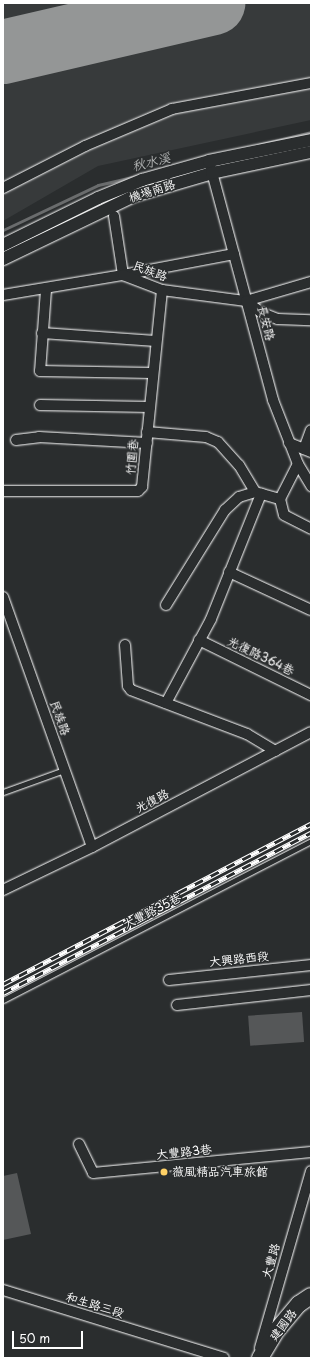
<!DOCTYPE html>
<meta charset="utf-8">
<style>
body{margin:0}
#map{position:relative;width:314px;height:1361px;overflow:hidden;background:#2a2d2e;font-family:"Playpen Sans","LXGW WenKai TC",sans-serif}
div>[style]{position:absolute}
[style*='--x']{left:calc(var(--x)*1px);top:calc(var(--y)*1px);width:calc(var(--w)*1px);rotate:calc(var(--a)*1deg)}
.built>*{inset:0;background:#373a3b}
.stream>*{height:3px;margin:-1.5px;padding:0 1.5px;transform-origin:1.5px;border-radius:1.5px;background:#6a6c6d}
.taxiway>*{height:26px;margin:-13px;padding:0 13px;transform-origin:13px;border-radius:13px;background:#949696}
.runway>*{height:64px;margin:-32px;padding:0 32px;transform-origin:32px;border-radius:32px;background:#949696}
.building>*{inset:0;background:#555758;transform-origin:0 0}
.roads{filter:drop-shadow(0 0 1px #fff) drop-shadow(0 0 1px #fff)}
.service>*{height:5px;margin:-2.5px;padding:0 2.5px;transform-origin:2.5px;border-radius:2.5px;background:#2a2d2e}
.minor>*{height:10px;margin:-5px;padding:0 5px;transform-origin:5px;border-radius:5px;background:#2a2d2e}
.tertiary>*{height:12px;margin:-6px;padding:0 6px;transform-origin:6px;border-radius:6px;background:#2a2d2e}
.primary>*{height:16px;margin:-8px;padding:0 8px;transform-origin:8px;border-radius:8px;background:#2a2d2e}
.rail>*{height:4.5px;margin-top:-2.25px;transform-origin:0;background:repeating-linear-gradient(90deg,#2a2d2e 0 9px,#fff 0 18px);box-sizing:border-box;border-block:1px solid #fff}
.dots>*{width:11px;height:11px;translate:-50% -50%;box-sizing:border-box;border:2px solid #2a2d2e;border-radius:50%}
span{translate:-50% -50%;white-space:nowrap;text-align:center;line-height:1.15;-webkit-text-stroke:3px #2a2d2e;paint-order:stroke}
.street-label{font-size:12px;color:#fff}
.poi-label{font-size:12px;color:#fff}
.left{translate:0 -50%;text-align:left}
.water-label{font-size:13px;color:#b4b6b6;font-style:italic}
.frame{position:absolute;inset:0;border:4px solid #fff;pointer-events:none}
.scale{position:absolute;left:12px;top:1331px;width:71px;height:18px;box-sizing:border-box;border:2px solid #fff;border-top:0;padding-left:5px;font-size:12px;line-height:14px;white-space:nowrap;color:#fff;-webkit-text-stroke:3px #2a2d2e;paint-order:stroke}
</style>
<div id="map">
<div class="built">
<i style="clip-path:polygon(3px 3px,311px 3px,311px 120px,98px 166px,3px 221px)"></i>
</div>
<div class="stream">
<i style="--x:258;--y:145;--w:55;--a:-13.8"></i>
<i style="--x:3;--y:230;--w:105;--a:-25.3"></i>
<i style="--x:98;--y:185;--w:44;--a:-13.1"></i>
</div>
<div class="taxiway">
<i style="--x:73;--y:36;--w:41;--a:-52.9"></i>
</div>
<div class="runway">
<i style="--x:3;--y:52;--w:216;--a:-13.1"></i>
</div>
<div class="building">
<i style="left:302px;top:1012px;width:30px;height:54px;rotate:86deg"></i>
<i style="clip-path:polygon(17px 1173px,31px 1234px,3px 1240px,3px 1176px)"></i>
</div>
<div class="roads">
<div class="service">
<i style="--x:3;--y:792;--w:65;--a:-19.8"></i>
<i style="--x:3;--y:1000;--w:347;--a:-27.3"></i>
</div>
<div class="minor">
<i style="--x:209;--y:161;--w:247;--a:75"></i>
<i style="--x:273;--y:400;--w:69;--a:68.7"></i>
<i style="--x:298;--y:464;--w:26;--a:59"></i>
<i style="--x:3;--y:188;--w:92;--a:-27.1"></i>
<i style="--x:85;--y:146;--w:95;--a:-23"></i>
<i style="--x:172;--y:109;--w:141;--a:-10.6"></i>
<i style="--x:114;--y:216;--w:60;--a:81.3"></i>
<i style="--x:123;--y:275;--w:113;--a:-10.7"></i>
<i style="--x:46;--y:290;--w:81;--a:94.2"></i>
<i style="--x:40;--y:371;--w:112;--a:1"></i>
<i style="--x:3;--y:295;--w:122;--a:-9.5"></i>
<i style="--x:123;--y:275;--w:42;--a:21"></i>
<i style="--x:162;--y:290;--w:85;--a:7.5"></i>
<i style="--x:246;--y:301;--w:68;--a:-16.3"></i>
<i style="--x:246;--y:301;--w:20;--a:37"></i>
<i style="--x:262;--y:313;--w:17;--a:21"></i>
<i style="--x:278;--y:319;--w:33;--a:2"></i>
<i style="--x:42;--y:333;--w:114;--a:4"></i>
<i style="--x:40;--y:405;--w:110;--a:1"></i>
<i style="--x:147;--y:432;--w:59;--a:4.8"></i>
<i style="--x:206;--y:437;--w:13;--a:23"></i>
<i style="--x:218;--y:442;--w:31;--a:48"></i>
<i style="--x:239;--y:465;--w:31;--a:59"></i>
<i style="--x:255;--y:492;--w:26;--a:16"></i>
<i style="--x:280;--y:499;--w:16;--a:76"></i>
<i style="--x:284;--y:515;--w:30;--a:27"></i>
<i style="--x:16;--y:440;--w:23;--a:-7"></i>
<i style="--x:39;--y:437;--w:108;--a:3.2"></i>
<i style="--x:289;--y:443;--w:24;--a:22"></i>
<i style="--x:304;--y:449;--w:20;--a:-70"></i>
<i style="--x:3;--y:491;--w:135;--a:0"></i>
<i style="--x:138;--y:491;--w:6;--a:-45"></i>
<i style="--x:142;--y:487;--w:198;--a:-84.2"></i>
<i style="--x:280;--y:499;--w:39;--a:-63"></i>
<i style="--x:229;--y:572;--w:90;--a:24.9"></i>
<i style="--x:3;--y:597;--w:265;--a:70.4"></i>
<i style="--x:166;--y:605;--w:112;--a:-58.2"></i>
<i style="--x:225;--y:510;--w:19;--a:-43"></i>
<i style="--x:239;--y:497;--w:17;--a:-17"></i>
<i style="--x:199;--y:640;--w:125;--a:26.2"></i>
<i style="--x:125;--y:645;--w:41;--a:85.8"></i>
<i style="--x:128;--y:686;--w:5;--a:53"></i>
<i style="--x:131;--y:690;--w:124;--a:20.8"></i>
<i style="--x:247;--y:734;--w:33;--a:31"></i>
<i style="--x:166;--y:703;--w:95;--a:-61.8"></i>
<i style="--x:211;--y:619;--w:135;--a:-68.2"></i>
<i style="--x:3;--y:890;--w:99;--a:-25.8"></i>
<i style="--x:92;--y:847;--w:247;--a:-27.7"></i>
<i style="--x:169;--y:980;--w:143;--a:-6"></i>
<i style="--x:177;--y:1005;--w:135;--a:-6.4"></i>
<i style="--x:79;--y:1144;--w:32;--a:64"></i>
<i style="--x:93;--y:1173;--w:219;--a:-5.5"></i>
<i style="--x:3;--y:1290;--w:231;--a:17.1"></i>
<i style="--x:260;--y:1348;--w:184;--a:-73.9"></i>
</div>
<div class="tertiary">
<i style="--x:3;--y:245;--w:106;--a:-26.3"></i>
<i style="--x:98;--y:198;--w:48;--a:-22.2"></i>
<i style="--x:142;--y:180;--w:70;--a:-15.8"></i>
<i style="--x:209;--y:161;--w:104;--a:-11.6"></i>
<i style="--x:3;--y:259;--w:145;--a:-25.7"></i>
<i style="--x:134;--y:196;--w:81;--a:-16.4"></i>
<i style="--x:212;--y:173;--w:101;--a:-12"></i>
</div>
<div class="primary">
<i style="--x:260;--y:1358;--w:33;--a:-59"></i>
<i style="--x:277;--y:1330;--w:34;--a:-50"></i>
<i style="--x:299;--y:1304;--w:14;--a:-34"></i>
</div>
</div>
<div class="rail">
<i style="--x:3;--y:984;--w:347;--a:-27.5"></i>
<i style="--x:3;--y:993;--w:347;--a:-27.5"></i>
</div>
<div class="dots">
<i style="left:164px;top:1172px;background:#ffd166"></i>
</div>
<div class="street-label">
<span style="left:152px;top:191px;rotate:-18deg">機場南路</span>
<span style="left:150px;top:271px;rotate:20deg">民族路</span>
<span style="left:266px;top:323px;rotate:75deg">長安路</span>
<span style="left:132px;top:457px;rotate:-85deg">竹圍巷</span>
<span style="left:261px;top:656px;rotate:26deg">光復路364巷</span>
<span style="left:60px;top:718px;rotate:70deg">民族路</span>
<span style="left:152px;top:801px;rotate:-28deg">光復路</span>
<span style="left:152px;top:911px;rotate:-27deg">大豐路35巷</span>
<span style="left:239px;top:959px;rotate:-6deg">大興路西段</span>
<span style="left:184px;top:1152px;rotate:-6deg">大豐路3巷</span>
<span style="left:271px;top:1261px;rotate:-74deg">大豐路</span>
<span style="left:95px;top:1305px;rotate:17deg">和生路三段</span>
<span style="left:283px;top:1325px;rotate:-53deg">建國路</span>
</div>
<div class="poi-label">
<span class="left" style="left:172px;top:1172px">薇風精品汽車旅館</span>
</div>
<div class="water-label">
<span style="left:151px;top:162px;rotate:-14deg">秋水溪</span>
</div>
<div class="frame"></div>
<div class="scale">50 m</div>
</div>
